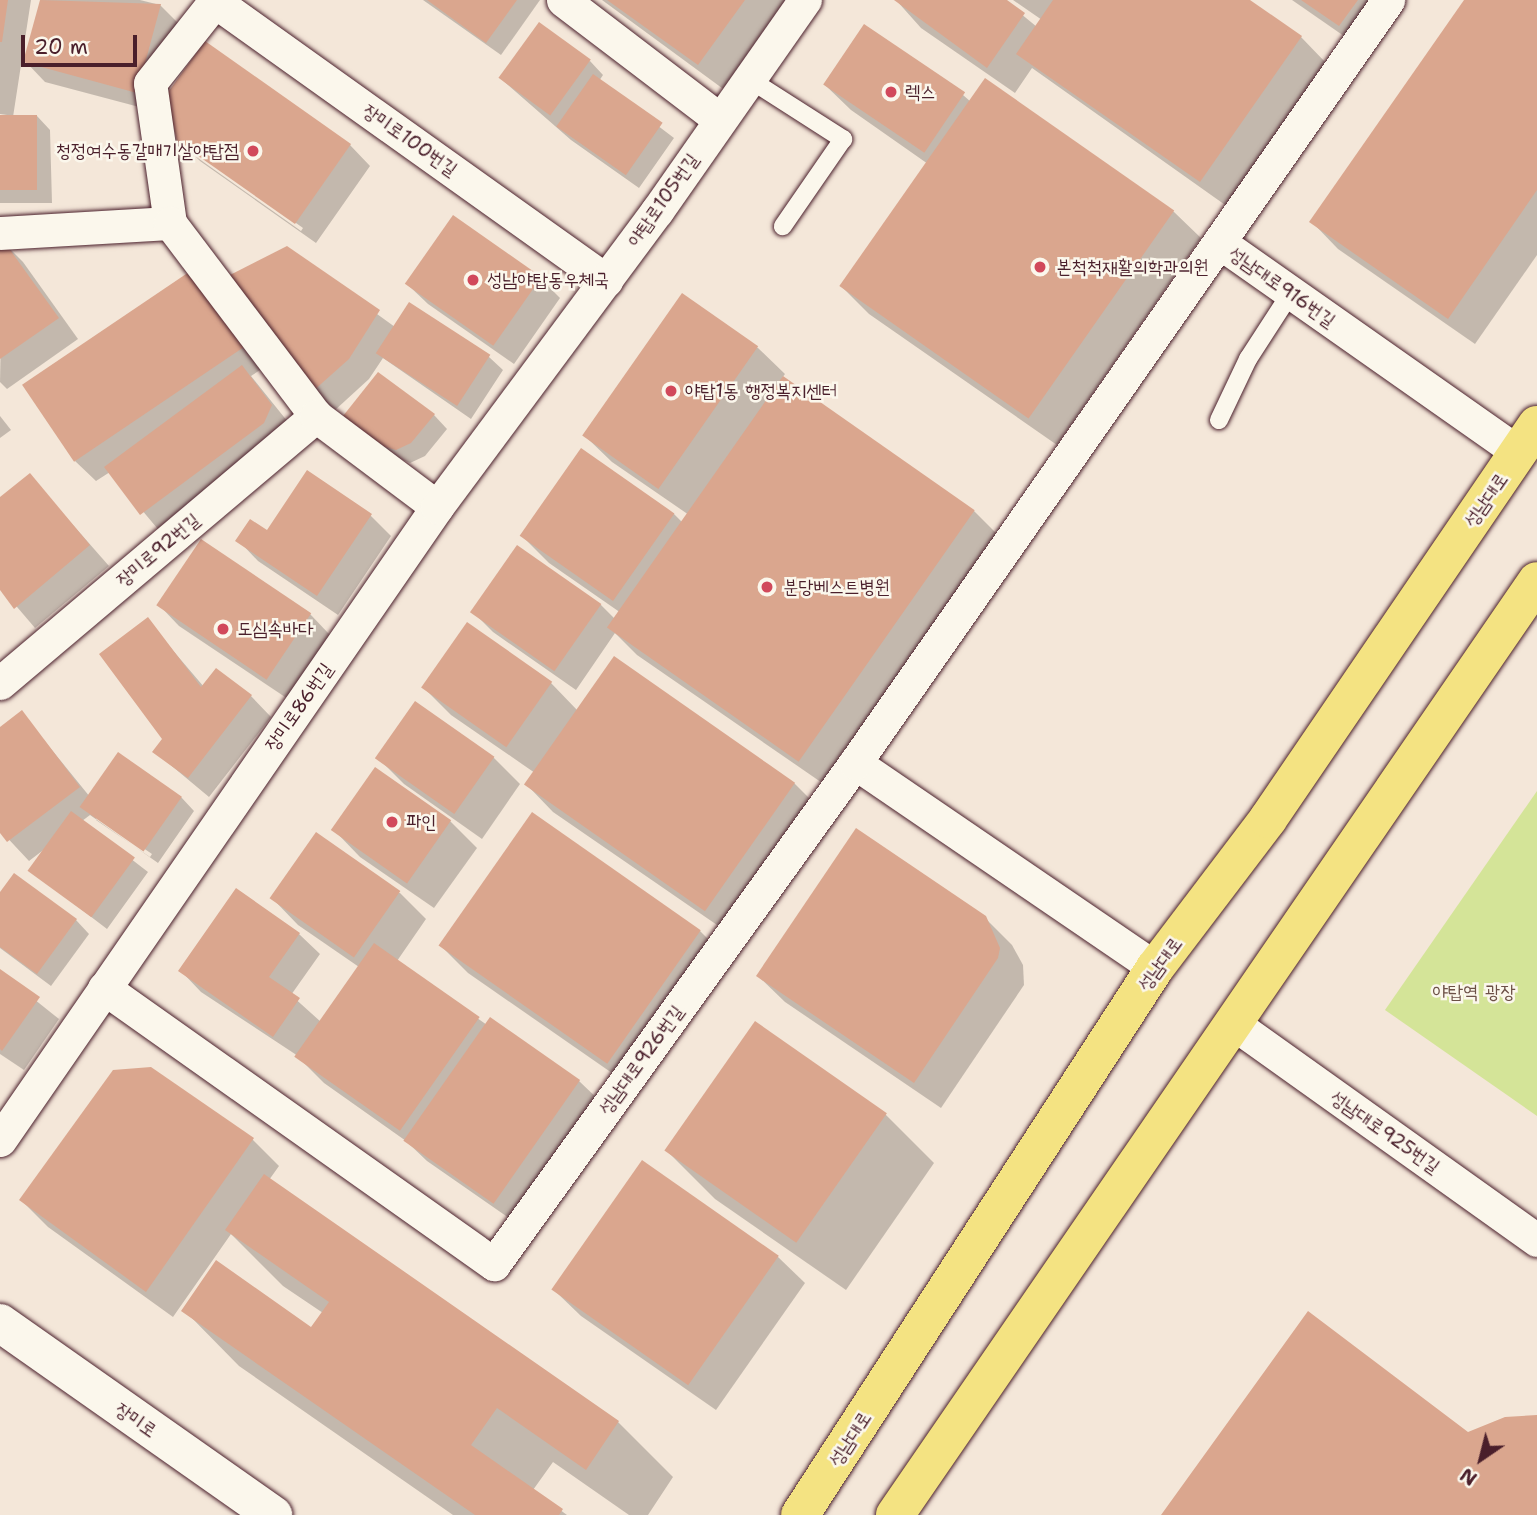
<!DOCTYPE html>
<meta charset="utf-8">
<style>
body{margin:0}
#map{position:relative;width:1537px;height:1515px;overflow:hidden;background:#f4e7d9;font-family:"Shantell Sans","Poor Story",sans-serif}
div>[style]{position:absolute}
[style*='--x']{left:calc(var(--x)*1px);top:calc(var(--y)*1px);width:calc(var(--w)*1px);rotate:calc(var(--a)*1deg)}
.green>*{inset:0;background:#d4e498}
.shadow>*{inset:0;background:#0003}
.building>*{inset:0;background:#daa68e;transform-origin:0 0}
.roads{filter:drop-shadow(0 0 2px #4a1f2b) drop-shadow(0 0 2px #4a1f2b)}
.lane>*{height:18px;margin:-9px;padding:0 9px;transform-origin:9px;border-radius:9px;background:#fbf7ec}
.street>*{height:33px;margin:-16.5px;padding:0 16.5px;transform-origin:16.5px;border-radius:16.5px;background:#fbf7ec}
.secondary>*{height:38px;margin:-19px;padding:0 19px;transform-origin:19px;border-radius:19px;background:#fbf7ec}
.primary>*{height:38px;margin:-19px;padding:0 19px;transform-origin:19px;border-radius:19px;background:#f4e382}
.dots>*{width:19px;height:19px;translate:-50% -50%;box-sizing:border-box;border:4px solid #fbf7ec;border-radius:50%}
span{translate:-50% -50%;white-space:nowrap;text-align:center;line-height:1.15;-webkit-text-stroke:5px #fbf7ec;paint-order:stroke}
.poi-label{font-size:19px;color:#4a1f2b}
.left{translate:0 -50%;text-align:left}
.right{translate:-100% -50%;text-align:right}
.street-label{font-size:19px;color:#4a1f2b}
.park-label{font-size:19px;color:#6c5046}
.north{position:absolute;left:1446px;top:1424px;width:70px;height:70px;-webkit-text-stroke:5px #fbf7ec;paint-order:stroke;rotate:215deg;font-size:19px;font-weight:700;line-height:28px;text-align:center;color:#4a1f2b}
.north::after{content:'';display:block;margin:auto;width:24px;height:32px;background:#4a1f2b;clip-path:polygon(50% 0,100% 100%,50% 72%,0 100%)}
.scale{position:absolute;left:21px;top:35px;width:116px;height:32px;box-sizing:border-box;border:4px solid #4a1f2b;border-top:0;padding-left:9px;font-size:21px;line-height:24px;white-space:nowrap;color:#4a1f2b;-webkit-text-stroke:5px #fbf7ec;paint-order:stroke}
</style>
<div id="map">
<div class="green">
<i style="clip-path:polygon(1537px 791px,1537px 1116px,1385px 1010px)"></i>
</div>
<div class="shadow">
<i style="clip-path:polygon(0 0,31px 0,13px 117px,37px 116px,50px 130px,52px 203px,0 203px,0 117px,7px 115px,0 114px)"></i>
<i style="clip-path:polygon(41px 0,140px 0,160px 5px,181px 26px,158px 112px,45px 82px,25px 61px)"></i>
<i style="clip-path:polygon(423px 0,540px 0,501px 55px)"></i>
<i style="clip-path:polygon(602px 0,791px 0,726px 91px)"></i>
<i style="clip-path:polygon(896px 0,1004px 0,1037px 27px,1042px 20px,1013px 0,1247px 0,1301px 37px,1327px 64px,1228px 207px,1032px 68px,1015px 93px,921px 28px)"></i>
<i style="clip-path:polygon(1292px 0,1403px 0,1367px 52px)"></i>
<i style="clip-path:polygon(1466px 0,1537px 0,1537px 255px,1475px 344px,1338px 249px,1312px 222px)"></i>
<i style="clip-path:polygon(evenodd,205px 43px,350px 145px,370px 166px,316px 243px,200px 161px,179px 140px,205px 43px,195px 151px,303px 228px,301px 231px,195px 156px,195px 151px)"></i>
<i style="clip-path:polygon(590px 61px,603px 75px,599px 81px,674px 138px,639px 188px,571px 140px,500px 78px)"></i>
<i style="clip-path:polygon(986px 81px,1174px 212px,1201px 238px,1057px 445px,869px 314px,842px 287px,928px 164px,851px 110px,824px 84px,963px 95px,971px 102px)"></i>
<i style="clip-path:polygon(3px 242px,23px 262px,78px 339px,7px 389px,0 382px)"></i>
<i style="clip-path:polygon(287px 249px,395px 327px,410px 304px,489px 357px,503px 370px,471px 419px,383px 358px,369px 379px,334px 411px,313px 391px)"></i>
<i style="clip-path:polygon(192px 273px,263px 368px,251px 376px,292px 427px,162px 534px,110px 472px,96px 481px,75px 461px)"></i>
<i style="clip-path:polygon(540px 278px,560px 298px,514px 364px,428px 304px,407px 284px)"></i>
<i style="clip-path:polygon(683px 295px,758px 348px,785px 374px,782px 378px,974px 511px,1001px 538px,828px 787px,637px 655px,615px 633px,576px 690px,493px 632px,473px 612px,601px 605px,616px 620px,621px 613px,549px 563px,522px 536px,674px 514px,683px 523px,689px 515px,612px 462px,585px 436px)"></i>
<i style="clip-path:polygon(434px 415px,447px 429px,425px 456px,410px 463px,389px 454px,346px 416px)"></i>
<i style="clip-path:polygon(0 416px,11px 430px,0 438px)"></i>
<i style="clip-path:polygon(307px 473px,371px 516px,391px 536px,338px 615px,258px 561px,238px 540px,267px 532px)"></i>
<i style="clip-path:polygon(30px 476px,109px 566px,35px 628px,0 587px,0 499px)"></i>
<i style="clip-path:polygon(159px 605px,310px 614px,330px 635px,288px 699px,179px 626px)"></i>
<i style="clip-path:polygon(147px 620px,204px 687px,251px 696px,271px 717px,209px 797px,155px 752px,164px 739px)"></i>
<i style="clip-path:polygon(467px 625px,551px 683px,578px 711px,794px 783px,821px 810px,733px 936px,553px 812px,527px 785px,535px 773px,451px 715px,424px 688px)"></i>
<i style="clip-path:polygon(evenodd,22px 713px,90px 797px,181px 797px,194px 811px,158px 863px,90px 815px,82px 821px,148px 872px,107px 929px,31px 871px,46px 848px,29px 861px,0 830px,0 729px,22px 713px,96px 816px,152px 854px,150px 857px,96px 820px,96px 816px)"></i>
<i style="clip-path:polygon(493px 757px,520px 784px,482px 839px,404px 784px,378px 758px)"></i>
<i style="clip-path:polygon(533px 815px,700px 931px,727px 958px,635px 1089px,468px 973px,441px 946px)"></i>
<i style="clip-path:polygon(450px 821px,477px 848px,434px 908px,360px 857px,334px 830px)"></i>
<i style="clip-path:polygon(400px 893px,426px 919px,397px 961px,487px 1025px,579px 1081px,600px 1101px,516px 1223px,427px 1161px,406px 1141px,324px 1083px,295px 1054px,201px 992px,181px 971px,299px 934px,320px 954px,291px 995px,321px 1022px,359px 967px,298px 925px,272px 898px)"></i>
<i style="clip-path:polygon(0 895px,76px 920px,89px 934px,51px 986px,0 948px)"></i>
<i style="clip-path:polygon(985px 918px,1012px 945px,1023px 965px,1024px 985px,941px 1108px,785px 1002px,758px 976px)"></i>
<i style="clip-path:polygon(0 972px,59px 1019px,24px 1070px,0 1054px)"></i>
<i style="clip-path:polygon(755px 1024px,886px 1115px,934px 1163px,846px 1290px,715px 1199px,667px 1151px)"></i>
<i style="clip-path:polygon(252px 1139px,279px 1166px,269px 1180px,618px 1422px,673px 1477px,648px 1515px,629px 1515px,553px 1462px,533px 1490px,567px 1515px,453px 1515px,239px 1366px,184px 1310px,312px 1329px,323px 1313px,283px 1286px,231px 1234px,173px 1317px,48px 1227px,21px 1200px)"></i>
<i style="clip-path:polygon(643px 1163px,778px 1257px,805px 1283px,716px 1410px,581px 1316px,554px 1290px)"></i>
</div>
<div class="building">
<i style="clip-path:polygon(0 0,8px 0,2px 42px,0 42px)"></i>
<i style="clip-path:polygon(40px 0,161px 4px,137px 93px,23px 62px)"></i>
<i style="clip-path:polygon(427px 0,517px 0,486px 43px)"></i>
<i style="clip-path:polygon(607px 0,745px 0,698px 65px)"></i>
<i style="clip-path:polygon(894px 0,1007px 0,1025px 13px,987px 68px)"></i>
<i style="clip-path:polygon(1053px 0,1250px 0,1302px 36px,1200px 182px,1016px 54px)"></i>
<i style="clip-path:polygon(1301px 0,1358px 0,1339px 26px)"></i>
<i style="clip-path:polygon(1464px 0,1537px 0,1537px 190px,1448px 319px,1309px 222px)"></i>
<i style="left:539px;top:22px;width:64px;height:69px;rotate:36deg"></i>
<i style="left:864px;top:24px;width:122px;height:73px;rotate:34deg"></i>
<i style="clip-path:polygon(205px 41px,351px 144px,295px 224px,177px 141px,166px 95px)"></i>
<i style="left:593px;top:74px;width:85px;height:64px;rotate:35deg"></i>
<i style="left:985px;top:78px;width:231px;height:254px;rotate:35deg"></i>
<i style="left:0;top:115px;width:37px;height:75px"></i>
<i style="left:453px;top:215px;width:108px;height:84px;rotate:35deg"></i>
<i style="clip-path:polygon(3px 240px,59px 318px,0 359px,0 242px)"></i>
<i style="clip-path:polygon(287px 246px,380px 310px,349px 359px,312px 392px,228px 276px)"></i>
<i style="left:192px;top:270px;width:93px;height:205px;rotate:56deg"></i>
<i style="left:682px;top:293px;width:93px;height:174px;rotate:35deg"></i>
<i style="left:409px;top:302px;width:97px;height:61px;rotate:33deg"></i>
<i style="clip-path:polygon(242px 365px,272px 405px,264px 423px,140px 515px,104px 467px)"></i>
<i style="clip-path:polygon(378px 372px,435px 414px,411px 443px,396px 450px,382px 446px,343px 416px)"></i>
<i style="left:783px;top:376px;width:234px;height:307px;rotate:35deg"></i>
<i style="left:581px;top:448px;width:114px;height:107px;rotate:35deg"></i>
<i style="clip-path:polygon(307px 470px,372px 514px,317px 596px,235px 541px,250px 519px,267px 530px)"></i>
<i style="clip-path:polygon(30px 473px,90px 545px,14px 609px,0 590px,0 497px)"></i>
<i style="left:201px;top:539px;width:133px;height:80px;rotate:34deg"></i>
<i style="left:517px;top:545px;width:103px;height:82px;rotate:35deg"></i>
<i style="clip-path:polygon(148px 617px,201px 687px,216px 668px,252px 695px,188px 778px,152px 752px,162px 739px,99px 654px)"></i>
<i style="left:467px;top:622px;width:104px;height:80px;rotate:35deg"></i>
<i style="left:614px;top:656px;width:221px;height:157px;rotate:35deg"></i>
<i style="left:415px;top:701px;width:97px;height:70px;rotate:35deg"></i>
<i style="clip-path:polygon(22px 710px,80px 787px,7px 842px,0 833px,0 727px)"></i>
<i style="left:118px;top:752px;width:78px;height:67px;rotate:35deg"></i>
<i style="left:375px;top:767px;width:93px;height:77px;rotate:35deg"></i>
<i style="left:71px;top:811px;width:79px;height:74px;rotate:36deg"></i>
<i style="left:532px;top:812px;width:206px;height:163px;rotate:35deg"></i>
<i style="clip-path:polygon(856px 828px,986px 916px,1000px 948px,998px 958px,914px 1083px,756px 976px)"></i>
<i style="left:316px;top:832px;width:103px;height:81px;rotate:35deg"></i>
<i style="clip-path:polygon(14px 873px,77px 919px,37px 974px,0 947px,0 892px)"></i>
<i style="clip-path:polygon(236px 888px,300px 933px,269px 977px,300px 998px,273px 1037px,178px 971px)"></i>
<i style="left:374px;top:943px;width:129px;height:139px;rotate:35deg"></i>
<i style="clip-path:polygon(0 969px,40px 997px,2px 1051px,0 1049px)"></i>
<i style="left:490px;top:1017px;width:110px;height:151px;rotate:35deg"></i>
<i style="left:755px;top:1021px;width:161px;height:158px;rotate:35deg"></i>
<i style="clip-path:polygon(151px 1067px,254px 1138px,146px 1292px,19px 1200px,113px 1070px)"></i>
<i style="left:642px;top:1160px;width:167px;height:158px;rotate:35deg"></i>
<i style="clip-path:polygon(264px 1174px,619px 1421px,586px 1470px,497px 1408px,471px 1445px,563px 1509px,559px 1515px,475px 1515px,181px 1311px,216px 1260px,311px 1327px,329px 1302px,225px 1230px)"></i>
<i style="clip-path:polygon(1308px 1311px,1468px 1432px,1505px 1417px,1537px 1415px,1537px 1515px,1161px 1515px)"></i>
</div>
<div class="roads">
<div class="lane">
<i style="--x:749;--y:79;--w:112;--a:32.6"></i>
<i style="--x:843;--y:139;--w:106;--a:124.6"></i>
<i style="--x:1219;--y:420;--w:68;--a:-64.6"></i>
<i style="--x:1248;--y:359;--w:77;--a:-57.1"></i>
</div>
<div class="street">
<i style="--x:213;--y:0;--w:483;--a:35.5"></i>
<i style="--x:563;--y:0;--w:196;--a:37.3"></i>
<i style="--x:170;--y:223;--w:141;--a:-98.1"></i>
<i style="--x:150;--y:83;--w:105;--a:-51.6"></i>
<i style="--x:0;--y:233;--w:170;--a:-3.4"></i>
<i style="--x:170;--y:223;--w:242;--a:52.9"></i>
<i style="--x:1219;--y:242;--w:367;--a:35.1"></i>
<i style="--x:0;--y:683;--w:414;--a:-40.2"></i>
<i style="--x:316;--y:416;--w:151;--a:36.9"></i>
<i style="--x:855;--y:763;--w:363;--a:34.3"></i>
<i style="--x:104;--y:988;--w:478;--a:35.3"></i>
<i style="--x:494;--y:1264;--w:618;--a:-54.23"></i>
<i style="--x:855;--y:763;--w:931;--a:-55.06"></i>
<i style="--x:1234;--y:1024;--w:372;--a:35.5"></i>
<i style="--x:0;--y:1140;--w:769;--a:-55.38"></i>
<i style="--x:437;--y:507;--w:369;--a:-53.4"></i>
<i style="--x:657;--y:211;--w:258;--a:-55"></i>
</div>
<div class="secondary">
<i style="--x:0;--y:1323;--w:334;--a:35.1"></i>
</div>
<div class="primary">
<i style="--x:800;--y:1515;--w:652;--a:-57.02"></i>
<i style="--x:1155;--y:968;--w:187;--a:-52.8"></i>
<i style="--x:1268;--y:819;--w:477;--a:-55.7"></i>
<i style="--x:895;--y:1515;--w:1133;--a:-55.5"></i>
</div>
</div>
<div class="dots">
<i style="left:891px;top:92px;background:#d1495b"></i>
<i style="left:253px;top:151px;background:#d1495b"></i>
<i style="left:1040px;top:267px;background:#d1495b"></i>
<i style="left:473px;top:280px;background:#d1495b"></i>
<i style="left:671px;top:391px;background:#d1495b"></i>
<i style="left:767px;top:587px;background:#d1495b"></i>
<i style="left:223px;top:629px;background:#d1495b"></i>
<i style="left:392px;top:822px;background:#d1495b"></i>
</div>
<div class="poi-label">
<span class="left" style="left:905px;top:92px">렉스</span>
<span class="right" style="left:239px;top:151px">청정여수동갈매기살야탑점</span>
<span class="left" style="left:1056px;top:267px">본척척재활의학과의원</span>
<span class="left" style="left:487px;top:280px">성남야탑동우체국</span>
<span class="left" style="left:685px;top:391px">야탑1동 행정복지센터</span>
<span class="left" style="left:783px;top:587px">분당베스트병원</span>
<span class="left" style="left:237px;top:629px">도심속바다</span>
<span class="left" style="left:406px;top:822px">파인</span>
</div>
<div class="street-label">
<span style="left:410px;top:140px;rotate:35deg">장미로100번길</span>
<span style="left:663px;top:200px;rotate:-55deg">야탑로105번길</span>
<span style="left:1282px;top:287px;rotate:35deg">성남대로916번길</span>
<span style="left:1486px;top:500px;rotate:-55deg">성남대로</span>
<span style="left:158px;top:550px;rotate:-40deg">장미로92번길</span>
<span style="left:299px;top:707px;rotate:-55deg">장미로86번길</span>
<span style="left:1160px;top:964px;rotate:-54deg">성남대로</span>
<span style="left:641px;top:1060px;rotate:-54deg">성남대로926번길</span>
<span style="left:1385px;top:1132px;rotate:35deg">성남대로925번길</span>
<span style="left:136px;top:1420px;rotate:35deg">장미로</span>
<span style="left:850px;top:1439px;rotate:-57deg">성남대로</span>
</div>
<div class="park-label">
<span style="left:1474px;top:992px">야탑역 광장</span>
</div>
<div class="north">N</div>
<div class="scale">20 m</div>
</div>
